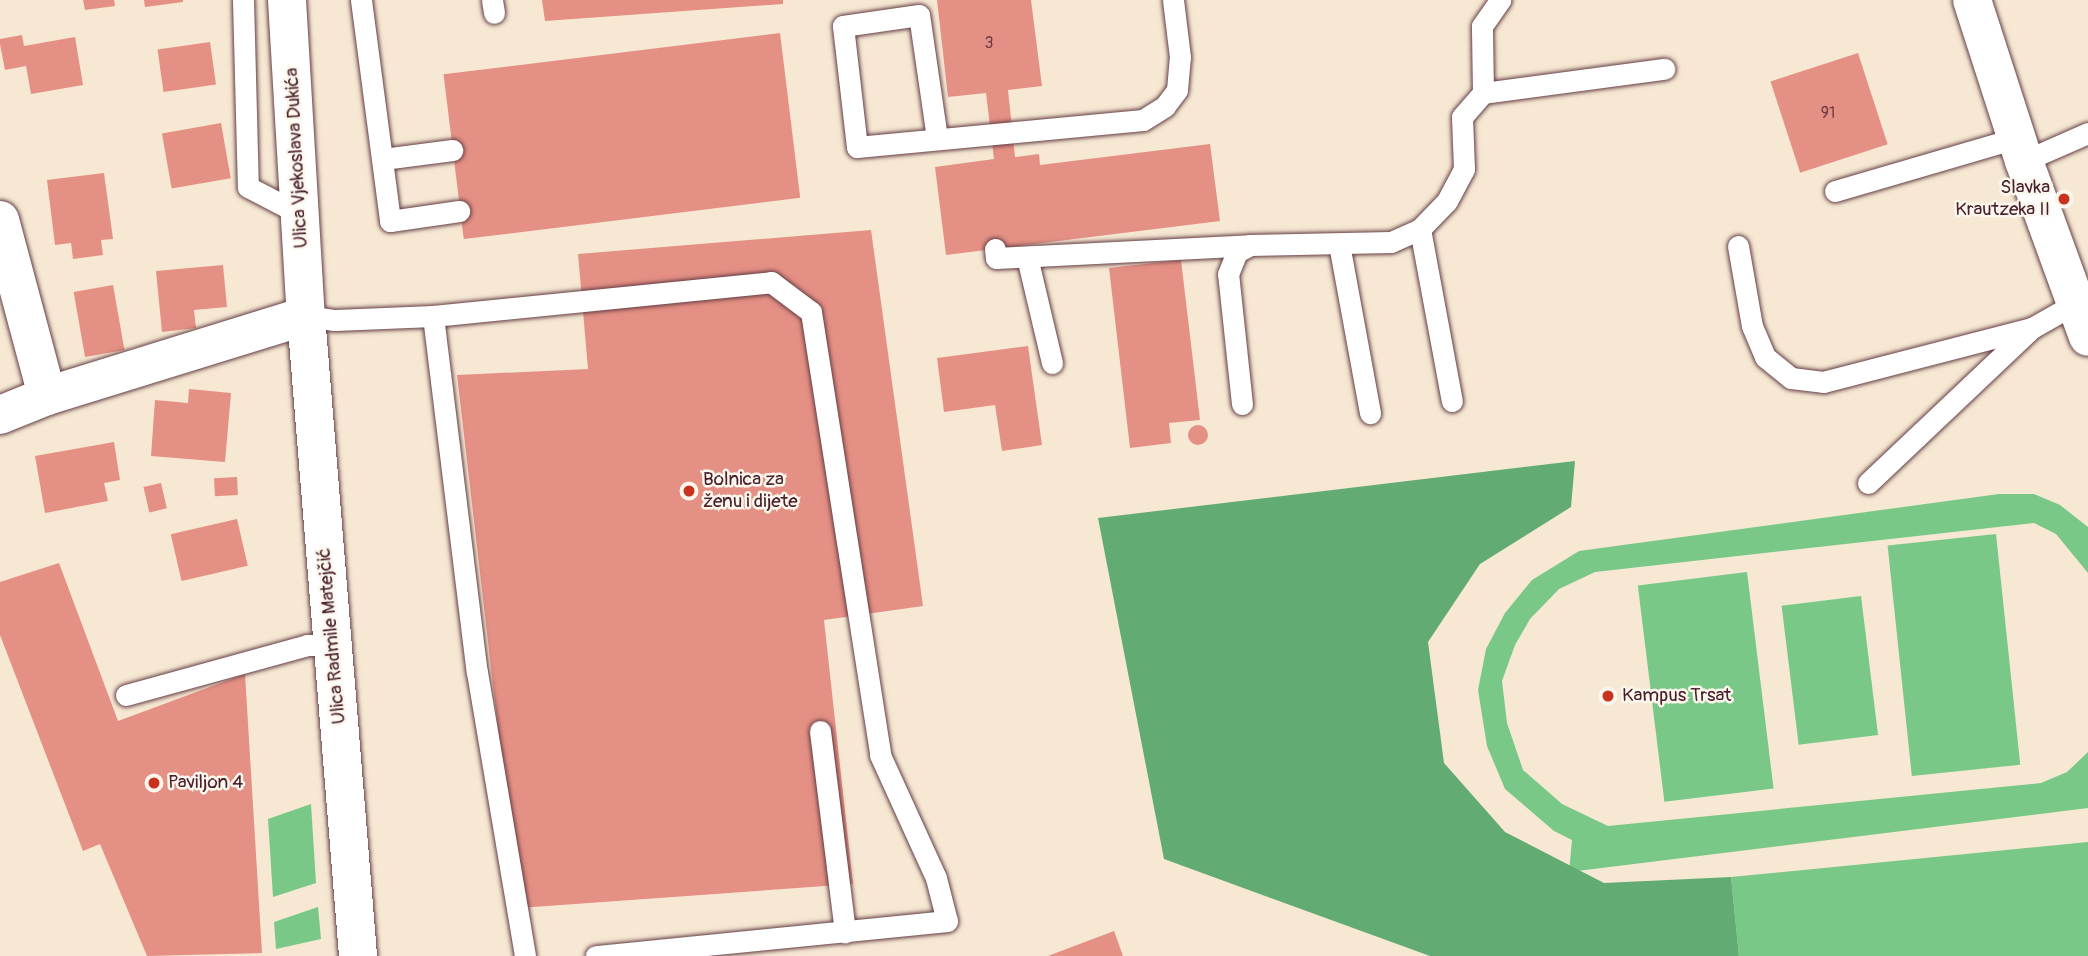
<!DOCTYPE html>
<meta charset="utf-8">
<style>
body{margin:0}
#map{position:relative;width:2088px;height:956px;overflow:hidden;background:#f6e8d3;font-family:Pangolin,sans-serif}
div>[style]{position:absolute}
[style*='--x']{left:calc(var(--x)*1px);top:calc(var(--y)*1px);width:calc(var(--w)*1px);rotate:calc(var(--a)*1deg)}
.green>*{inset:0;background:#79c888;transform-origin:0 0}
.forest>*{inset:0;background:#62ac74}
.building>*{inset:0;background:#e59084;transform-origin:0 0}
.round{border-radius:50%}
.roads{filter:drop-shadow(0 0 2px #643d44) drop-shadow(0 0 2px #643d44)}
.lane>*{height:21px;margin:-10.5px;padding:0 10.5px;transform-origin:10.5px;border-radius:10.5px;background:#fff}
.street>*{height:38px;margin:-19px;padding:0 19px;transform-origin:19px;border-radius:19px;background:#fff}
.secondary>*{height:38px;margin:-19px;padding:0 19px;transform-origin:19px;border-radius:19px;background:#fff}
.dots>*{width:19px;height:19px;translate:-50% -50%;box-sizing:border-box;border:4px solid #fbf7ec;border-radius:50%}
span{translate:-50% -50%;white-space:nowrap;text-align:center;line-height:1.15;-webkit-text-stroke:5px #fbf7ec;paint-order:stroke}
.number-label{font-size:16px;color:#713b41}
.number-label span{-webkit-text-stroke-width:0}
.street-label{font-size:19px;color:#4a1f2b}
.poi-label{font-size:19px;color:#4a1f2b}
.right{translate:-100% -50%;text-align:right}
.left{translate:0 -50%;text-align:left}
</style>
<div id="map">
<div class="green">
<i style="clip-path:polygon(1999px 494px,2034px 494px,2060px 505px,2088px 527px,2088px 573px,2056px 534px,2034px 523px,1595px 572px,1559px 589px,1530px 619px,1515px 645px,1502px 681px,1507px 723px,1523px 770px,1562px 804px,1608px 826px,2041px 783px,2067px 772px,2088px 752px,2088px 808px,1569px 872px,1572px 840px,1554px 831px,1505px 789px,1487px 746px,1478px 690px,1486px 649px,1505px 613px,1532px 580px,1579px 551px)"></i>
<i style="left:1996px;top:534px;width:232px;height:109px;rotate:84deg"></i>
<i style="left:1747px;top:572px;width:218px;height:110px;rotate:83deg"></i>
<i style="left:1861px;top:596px;width:140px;height:80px;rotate:83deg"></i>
<i style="clip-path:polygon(311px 804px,316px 883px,273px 897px,268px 819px)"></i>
<i style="clip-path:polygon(2088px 842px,2088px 956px,1739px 956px,1731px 877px)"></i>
<i style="clip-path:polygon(318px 907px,321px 939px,276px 949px,274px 922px)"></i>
</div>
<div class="forest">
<i style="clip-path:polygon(1575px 461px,1571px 507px,1480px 564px,1428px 642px,1444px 763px,1505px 832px,1604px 883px,1731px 877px,1739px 956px,1430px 956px,1164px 859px,1098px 518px)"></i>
</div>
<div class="building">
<i style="clip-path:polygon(83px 0,114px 0,115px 6px,85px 10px)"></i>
<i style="clip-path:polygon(144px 0,183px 0,183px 2px,145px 7px)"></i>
<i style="clip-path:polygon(542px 0,783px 0,783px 4px,545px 21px)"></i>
<i style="clip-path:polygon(937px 0,1031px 0,1042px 86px,1008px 90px,1015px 157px,1039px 154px,1040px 165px,1210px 144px,1220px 221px,946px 255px,935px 167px,994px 159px,986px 93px,948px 97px)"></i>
<i style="left:780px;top:33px;width:166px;height:339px;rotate:83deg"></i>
<i style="clip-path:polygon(22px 35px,24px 46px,75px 37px,83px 85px,31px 94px,26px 66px,5px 70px,0 44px,0 39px)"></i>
<i style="left:210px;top:42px;width:43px;height:53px;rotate:82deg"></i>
<i style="left:1858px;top:53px;width:96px;height:92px;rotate:72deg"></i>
<i style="left:221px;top:123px;width:56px;height:60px;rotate:80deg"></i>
<i style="clip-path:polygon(104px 173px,113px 239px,101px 240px,103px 255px,73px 259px,71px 243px,55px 245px,47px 180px)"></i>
<i style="clip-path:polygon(871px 230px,923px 606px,824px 620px,853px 884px,519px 908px,457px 375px,588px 369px,578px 254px)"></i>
<i style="clip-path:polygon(1181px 260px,1200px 420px,1169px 423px,1171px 443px,1130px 448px,1109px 268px)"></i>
<i style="clip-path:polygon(223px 265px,227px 307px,194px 310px,196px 328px,162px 332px,156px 271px)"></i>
<i style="left:113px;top:285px;width:66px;height:40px;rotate:80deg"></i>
<i style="clip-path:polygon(1028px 346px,1042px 445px,1002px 451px,995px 405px,944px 412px,937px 358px)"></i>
<i style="clip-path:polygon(189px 389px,231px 393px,225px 462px,151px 456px,155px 400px,188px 403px)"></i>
<i class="round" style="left:1188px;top:425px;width:20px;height:20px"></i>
<i style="clip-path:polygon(114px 442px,120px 480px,104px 483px,108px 501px,45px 513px,35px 456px)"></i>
<i style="left:237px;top:477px;width:18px;height:23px;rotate:87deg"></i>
<i style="left:161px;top:483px;width:26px;height:18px;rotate:77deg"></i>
<i style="left:237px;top:519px;width:48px;height:68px;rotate:77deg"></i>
<i style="clip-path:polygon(59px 563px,118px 721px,245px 674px,262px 953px,147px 956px,100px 844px,83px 851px,0 635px,0 582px)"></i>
<i style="clip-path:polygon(1114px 931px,1123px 956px,1048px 956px)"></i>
</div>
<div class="roads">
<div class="lane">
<i style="--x:243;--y:0;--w:187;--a:88.5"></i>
<i style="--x:248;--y:187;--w:59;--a:27.4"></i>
<i style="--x:361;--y:0;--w:223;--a:82.5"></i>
<i style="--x:390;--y:221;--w:70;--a:-8.2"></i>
<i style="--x:492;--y:0;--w:13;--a:81"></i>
<i style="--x:1483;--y:93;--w:67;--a:-90.9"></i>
<i style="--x:1482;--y:26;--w:32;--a:-55"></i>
<i style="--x:937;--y:138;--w:124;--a:-98.3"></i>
<i style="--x:919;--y:15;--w:77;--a:171.8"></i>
<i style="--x:843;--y:26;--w:122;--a:83.4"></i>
<i style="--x:857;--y:147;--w:287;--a:-5.4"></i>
<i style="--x:1143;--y:120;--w:26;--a:-32"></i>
<i style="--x:1165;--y:106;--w:20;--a:-53"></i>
<i style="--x:1177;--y:90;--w:33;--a:-85"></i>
<i style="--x:1180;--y:57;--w:57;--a:-97"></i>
<i style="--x:383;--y:159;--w:70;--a:-7.4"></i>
<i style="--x:2024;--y:161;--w:70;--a:-23.6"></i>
<i style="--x:1835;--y:191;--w:189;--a:-16.3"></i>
<i style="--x:1420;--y:229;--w:175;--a:79.5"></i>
<i style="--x:1339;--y:244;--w:172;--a:79.6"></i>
<i style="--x:1738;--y:246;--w:81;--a:80.1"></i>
<i style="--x:1752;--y:326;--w:34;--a:67"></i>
<i style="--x:1765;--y:357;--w:33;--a:39"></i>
<i style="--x:1791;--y:378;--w:32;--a:7"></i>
<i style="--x:1823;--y:382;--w:216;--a:-14.5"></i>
<i style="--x:995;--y:249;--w:9;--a:84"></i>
<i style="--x:996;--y:258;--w:254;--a:-2.9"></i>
<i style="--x:1027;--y:257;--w:109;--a:76.7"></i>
<i style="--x:306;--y:316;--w:29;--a:8"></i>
<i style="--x:335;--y:320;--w:98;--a:-2.3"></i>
<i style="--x:433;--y:316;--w:340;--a:-5.7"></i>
<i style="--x:771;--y:282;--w:50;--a:36.9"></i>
<i style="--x:811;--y:312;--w:448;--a:81.1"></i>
<i style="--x:880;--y:755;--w:135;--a:65.5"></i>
<i style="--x:936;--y:878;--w:44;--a:75.7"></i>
<i style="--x:947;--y:921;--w:353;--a:174.3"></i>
<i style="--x:433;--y:316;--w:359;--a:83"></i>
<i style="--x:477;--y:672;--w:288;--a:80.4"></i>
<i style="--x:1242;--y:404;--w:131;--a:-96.1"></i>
<i style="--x:1228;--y:274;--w:24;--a:-68"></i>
<i style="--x:1237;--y:252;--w:15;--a:-28"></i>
<i style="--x:1250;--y:245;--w:141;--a:-1.2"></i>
<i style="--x:1391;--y:242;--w:32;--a:-24"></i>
<i style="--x:1420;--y:229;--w:39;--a:-46"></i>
<i style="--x:1447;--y:201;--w:36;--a:-62"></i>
<i style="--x:1464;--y:169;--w:52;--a:-92.2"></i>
<i style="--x:1462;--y:117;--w:32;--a:-49"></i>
<i style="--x:1483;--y:93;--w:183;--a:-7.6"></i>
<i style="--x:1868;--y:483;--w:226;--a:-43.4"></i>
<i style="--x:2032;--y:328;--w:51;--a:-29.6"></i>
<i style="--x:126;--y:695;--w:188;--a:-15.4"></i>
<i style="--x:307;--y:645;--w:26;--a:0"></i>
<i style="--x:820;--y:731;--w:203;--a:82.9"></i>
</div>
<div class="street">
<i style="--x:287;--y:0;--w:317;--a:86.6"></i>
<i style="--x:306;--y:316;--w:642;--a:85.35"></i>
<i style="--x:0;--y:220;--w:182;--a:75"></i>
<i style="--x:0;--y:415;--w:51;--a:-22"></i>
<i style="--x:47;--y:396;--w:271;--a:-17.2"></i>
</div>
<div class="secondary">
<i style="--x:1972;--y:0;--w:169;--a:72.1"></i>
<i style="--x:2024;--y:161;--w:187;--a:70"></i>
</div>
</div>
<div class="dots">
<i style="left:2064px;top:199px;background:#c8321e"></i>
<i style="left:689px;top:491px;background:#c8321e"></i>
<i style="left:1608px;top:696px;background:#c8321e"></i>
<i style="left:154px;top:783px;background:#c8321e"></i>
</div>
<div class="number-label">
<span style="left:989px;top:43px">3</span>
<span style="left:1828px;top:113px">91</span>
</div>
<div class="street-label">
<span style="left:297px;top:158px;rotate:-93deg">Ulica Vjekoslava Dukića</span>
<span style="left:332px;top:636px;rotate:-95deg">Ulica Radmile Matejčić</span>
</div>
<div class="poi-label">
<span class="right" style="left:2050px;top:199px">Slavka<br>Krautzeka II</span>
<span class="left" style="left:703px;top:491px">Bolnica za<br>ženu i dijete</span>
<span class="left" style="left:1622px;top:696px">Kampus Trsat</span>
<span class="left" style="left:168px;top:783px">Paviljon 4</span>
</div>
</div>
